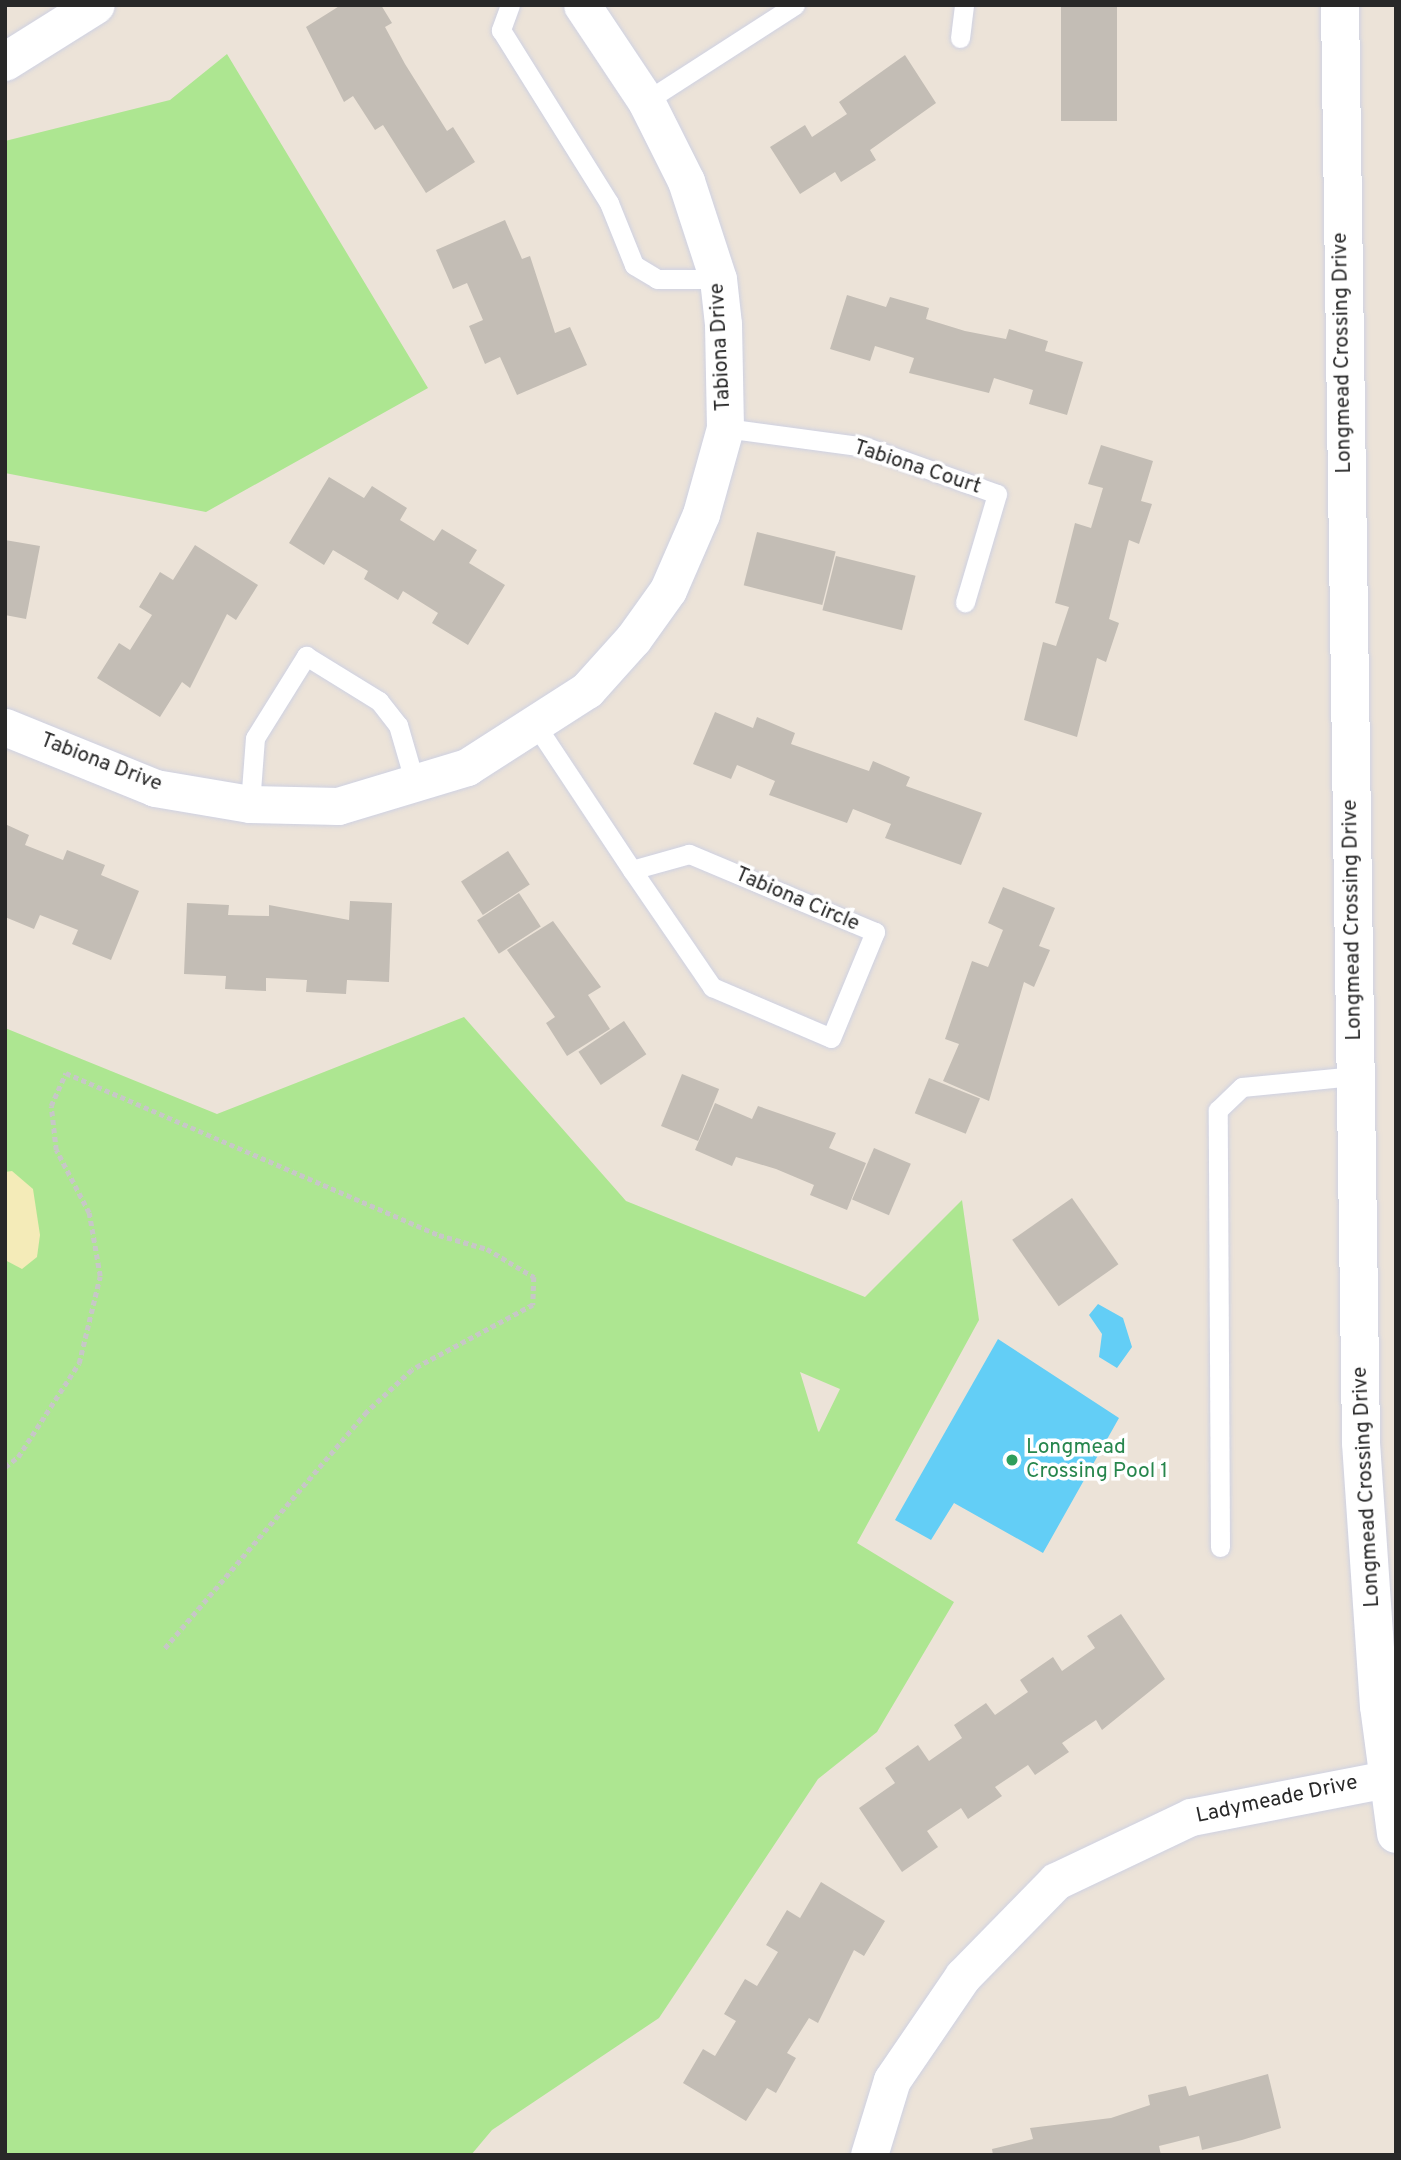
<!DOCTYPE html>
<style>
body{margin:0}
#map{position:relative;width:1401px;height:2160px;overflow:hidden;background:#ece3d8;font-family:Overpass,sans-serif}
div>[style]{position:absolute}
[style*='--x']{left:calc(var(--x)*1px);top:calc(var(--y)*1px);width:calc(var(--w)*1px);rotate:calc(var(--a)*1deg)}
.green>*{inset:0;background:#ade691}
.sand>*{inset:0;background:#f4ebb8}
.water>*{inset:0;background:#63cef6}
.building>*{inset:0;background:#c3bdb5;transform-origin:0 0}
.path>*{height:4.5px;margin-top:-2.25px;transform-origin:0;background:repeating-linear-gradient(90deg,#c7c7c7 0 5px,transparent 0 8.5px)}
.roads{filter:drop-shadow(0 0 2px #ced1e2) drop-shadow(0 0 2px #ced1e2)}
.service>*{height:19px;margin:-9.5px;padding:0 9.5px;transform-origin:9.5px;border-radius:9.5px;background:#fff}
.minor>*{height:37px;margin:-18.5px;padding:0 18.5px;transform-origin:18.5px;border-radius:18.5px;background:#fff}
.tertiary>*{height:38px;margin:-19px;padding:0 19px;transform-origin:19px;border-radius:19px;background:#fff}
.dots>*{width:19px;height:19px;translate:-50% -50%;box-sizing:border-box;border:4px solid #fff;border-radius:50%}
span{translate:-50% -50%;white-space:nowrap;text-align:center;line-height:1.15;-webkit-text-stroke:7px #fff;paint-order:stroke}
.street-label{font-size:21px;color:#282828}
.leisure-label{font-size:21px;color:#27864d}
.left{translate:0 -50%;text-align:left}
.frame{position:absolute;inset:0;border:7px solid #282828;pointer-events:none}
</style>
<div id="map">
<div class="green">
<i style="clip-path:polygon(227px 54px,428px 388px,206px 512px,5px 473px,5px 141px,170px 100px)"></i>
<i style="clip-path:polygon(evenodd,464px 1017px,626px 1201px,865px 1297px,962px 1200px,979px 1320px,857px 1543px,954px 1602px,877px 1732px,818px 1779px,659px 2018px,492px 2130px,471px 2155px,5px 2155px,5px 1028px,217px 1114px,464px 1017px,800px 1372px,840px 1389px,819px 1432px,818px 1431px,800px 1372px)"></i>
</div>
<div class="sand">
<i style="clip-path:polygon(12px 1171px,33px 1189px,40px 1235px,37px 1257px,22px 1269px,5px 1260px,5px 1172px)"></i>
</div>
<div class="water">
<i style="clip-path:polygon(1098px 1304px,1123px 1318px,1132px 1347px,1117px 1368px,1099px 1357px,1102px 1334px,1089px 1315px)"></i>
<i style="clip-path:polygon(998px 1339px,1119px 1418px,1043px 1553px,954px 1503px,931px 1540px,895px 1520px)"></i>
</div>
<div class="building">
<i style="clip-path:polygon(341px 5px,381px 5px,392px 23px,385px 27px,405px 64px,447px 131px,453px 127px,475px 162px,426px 193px,383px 125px,375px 130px,353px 96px,344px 102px,306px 27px)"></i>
<i style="left:1061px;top:5px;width:56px;height:116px"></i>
<i style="clip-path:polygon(905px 55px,936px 103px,870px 150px,876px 160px,841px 182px,835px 172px,800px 194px,770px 147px,805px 125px,812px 137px,847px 114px,839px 102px)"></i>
<i style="clip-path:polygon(505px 220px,522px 259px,530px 256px,555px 333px,570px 327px,587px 365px,517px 395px,500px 357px,485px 364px,469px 326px,483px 320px,467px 283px,453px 289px,436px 250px)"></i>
<i style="clip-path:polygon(847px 295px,886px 307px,890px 297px,929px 308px,926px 319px,965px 331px,1006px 339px,1009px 329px,1048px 341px,1045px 351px,1083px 362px,1067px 415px,1029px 404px,1033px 390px,994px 378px,989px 393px,909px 373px,914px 358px,875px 346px,870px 361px,830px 349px)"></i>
<i style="clip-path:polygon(1101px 445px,1153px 461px,1141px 501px,1152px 504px,1139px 544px,1129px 540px,1109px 619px,1119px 623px,1106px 662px,1097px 658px,1077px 737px,1024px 720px,1043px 642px,1056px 646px,1069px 607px,1055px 603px,1075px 523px,1091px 528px,1103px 488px,1088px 484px)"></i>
<i style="clip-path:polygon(329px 477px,364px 498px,372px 486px,407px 508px,400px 520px,434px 541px,442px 529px,477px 550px,469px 563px,505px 585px,468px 645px,432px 623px,438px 613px,403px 591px,398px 600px,364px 579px,368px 571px,333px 550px,324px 565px,289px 543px)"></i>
<i style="left:757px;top:532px;width:81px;height:55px;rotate:14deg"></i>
<i style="clip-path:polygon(5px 540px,40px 546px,26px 619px,5px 615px)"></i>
<i style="clip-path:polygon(195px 545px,258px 585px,236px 620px,227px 614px,190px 688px,182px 682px,160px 717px,97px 678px,119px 643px,130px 650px,152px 615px,139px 607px,160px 572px,173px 580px)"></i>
<i style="left:836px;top:556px;width:82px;height:56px;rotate:14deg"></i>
<i style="clip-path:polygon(715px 712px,753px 728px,757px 717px,795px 733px,791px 744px,869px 771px,873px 761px,910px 777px,906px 786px,982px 813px,961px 865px,885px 838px,891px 824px,853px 809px,847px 823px,769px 795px,775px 781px,737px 765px,731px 779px,693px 764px)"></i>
<i style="clip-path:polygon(5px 824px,29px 835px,25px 845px,63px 860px,67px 850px,105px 865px,101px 875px,139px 891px,111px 960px,72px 944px,78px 930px,40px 915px,34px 929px,5px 917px)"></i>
<i style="left:508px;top:851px;width:40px;height:56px;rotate:57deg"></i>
<i style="clip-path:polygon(1003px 887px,1055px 908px,1039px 946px,1050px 950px,1034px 987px,1024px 982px,989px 1101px,943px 1081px,959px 1044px,945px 1039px,972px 961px,988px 967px,1003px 930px,988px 923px)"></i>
<i style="left:519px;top:893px;width:40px;height:50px;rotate:57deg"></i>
<i style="clip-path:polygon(350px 901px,392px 903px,389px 982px,347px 980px,346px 994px,306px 992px,307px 980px,266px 978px,266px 991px,225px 989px,226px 976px,184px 974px,187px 903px,229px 905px,228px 915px,269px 916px,269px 905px,349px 920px)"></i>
<i style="clip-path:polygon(553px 921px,601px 987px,588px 995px,610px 1029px,567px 1056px,546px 1023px,555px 1017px,507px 950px)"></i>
<i style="left:624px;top:1021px;width:40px;height:55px;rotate:56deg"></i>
<i style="left:682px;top:1074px;width:40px;height:56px;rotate:22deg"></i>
<i style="left:929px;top:1078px;width:55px;height:38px;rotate:22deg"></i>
<i style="clip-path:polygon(715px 1103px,752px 1119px,758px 1106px,836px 1133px,829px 1148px,866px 1163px,847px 1210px,810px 1195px,814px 1185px,776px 1169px,736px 1157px,732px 1166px,695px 1150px)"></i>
<i style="left:874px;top:1148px;width:40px;height:56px;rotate:23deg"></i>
<i style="left:1072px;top:1198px;width:81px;height:73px;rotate:55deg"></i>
<i style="clip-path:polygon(1121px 1614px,1165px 1679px,1102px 1730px,1096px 1720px,1062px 1743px,1069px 1752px,1035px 1775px,1028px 1765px,995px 1787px,1002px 1796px,968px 1819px,961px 1808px,927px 1831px,938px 1847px,902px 1872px,859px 1808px,895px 1783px,885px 1768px,918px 1745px,929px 1761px,962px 1738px,954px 1725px,986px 1703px,995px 1715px,1028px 1692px,1020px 1680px,1053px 1657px,1062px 1671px,1095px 1648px,1087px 1636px)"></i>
<i style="clip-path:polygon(821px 1882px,885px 1921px,864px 1956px,854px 1950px,818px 2023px,809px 2018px,787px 2053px,796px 2058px,776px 2093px,767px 2088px,746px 2121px,683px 2083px,703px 2049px,715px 2056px,736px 2021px,724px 2014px,745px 1979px,757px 1986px,778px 1952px,766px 1945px,787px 1910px,800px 1918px)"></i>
<i style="clip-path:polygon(1268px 2074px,1281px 2128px,1242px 2140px,1202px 2150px,1199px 2136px,1159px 2146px,1161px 2155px,993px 2155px,992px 2149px,1033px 2139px,1030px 2128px,1111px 2118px,1150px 2105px,1148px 2095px,1186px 2086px,1189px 2096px)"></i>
</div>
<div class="path">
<i style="--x:5;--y:1467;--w:16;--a:-38"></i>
<i style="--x:18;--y:1457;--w:112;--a:-57"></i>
<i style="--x:79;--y:1363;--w:89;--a:-76.4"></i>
<i style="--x:100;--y:1276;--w:64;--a:-99.9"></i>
<i style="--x:89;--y:1213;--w:71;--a:-117.6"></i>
<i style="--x:56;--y:1150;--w:44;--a:-96.5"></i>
<i style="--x:51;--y:1106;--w:36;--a:-66"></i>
<i style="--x:66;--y:1073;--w:407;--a:23.5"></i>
<i style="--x:439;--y:1235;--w:50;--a:16.3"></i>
<i style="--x:487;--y:1249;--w:55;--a:30.8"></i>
<i style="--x:534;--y:1277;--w:28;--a:92"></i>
<i style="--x:533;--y:1305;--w:137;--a:151.8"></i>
<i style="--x:412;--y:1370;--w:62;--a:137"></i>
<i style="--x:367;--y:1412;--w:313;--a:130.5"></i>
</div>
<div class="roads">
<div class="service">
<i style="--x:510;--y:5;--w:27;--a:110"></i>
<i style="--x:501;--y:30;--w:204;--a:58"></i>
<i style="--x:609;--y:203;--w:67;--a:68"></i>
<i style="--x:634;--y:265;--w:27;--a:31"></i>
<i style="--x:657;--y:279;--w:61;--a:0"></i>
<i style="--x:960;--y:38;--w:33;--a:-83"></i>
<i style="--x:646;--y:101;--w:177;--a:-32.8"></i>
<i style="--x:725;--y:428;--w:142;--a:7.7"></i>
<i style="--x:866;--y:447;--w:139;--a:19.7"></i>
<i style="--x:997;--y:494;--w:113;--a:106.5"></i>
<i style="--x:537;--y:727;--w:172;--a:56.4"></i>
<i style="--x:632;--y:870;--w:142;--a:55.6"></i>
<i style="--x:712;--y:987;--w:129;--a:23.2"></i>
<i style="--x:831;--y:1038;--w:115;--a:-67.5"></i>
<i style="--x:875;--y:932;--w:202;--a:-157.2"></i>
<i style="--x:689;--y:854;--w:59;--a:164.3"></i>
<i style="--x:250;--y:804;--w:66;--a:-85.7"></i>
<i style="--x:255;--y:738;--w:97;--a:-58.1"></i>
<i style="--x:306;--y:656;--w:86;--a:31.7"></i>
<i style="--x:379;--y:701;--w:31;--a:52"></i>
<i style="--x:398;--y:725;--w:65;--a:73.8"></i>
<i style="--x:1220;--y:1547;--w:437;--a:-90.3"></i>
<i style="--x:1218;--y:1110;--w:33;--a:-44"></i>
<i style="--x:1242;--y:1087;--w:114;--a:-5.6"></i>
</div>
<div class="minor">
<i style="--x:5;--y:727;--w:162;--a:22.1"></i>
<i style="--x:155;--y:788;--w:96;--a:9.6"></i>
<i style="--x:250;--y:804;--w:88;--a:1.3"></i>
<i style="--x:338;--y:806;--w:135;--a:-16.8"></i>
<i style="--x:467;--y:767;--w:143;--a:-32.7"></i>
<i style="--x:587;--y:690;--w:69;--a:-48"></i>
<i style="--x:633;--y:639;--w:60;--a:-54.5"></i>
<i style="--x:668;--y:590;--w:83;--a:-66.5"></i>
<i style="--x:701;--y:514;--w:89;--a:-74.4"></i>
<i style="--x:725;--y:428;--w:104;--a:-91.1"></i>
<i style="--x:723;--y:324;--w:45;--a:-96.3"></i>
<i style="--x:718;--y:279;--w:103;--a:-108.1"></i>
<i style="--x:686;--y:181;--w:89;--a:-116.6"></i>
<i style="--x:646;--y:101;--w:115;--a:-123.7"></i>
<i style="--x:869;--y:2155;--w:78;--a:-73"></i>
<i style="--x:892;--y:2080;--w:126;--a:-55.7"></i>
<i style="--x:963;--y:1976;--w:133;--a:-45.6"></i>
<i style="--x:1056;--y:1881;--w:149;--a:-25.4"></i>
<i style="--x:1191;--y:1817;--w:200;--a:-11"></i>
</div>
<div class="tertiary">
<i style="--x:1340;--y:5;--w:1438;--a:89.16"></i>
<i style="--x:1361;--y:1443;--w:264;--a:86.1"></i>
<i style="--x:1379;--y:1706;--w:129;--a:82.4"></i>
<i style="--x:5;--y:62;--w:107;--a:-32.1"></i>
</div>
</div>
<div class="dots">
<i style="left:1012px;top:1460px;background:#2e9e5b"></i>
</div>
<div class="street-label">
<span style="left:721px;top:347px;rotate:-93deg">Tabiona Drive</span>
<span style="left:1343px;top:353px;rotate:-91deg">Longmead Crossing Drive</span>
<span style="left:917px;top:468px;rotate:18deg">Tabiona Court</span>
<span style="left:101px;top:763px;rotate:21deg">Tabiona Drive</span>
<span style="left:797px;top:900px;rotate:23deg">Tabiona Circle</span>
<span style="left:1353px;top:920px;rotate:-91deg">Longmead Crossing Drive</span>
<span style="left:1367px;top:1487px;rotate:-93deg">Longmead Crossing Drive</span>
<span style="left:1277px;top:1800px;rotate:-12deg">Ladymeade Drive</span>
</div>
<div class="leisure-label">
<span class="left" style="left:1026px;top:1460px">Longmead<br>Crossing Pool 1</span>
</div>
<div class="frame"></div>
</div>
